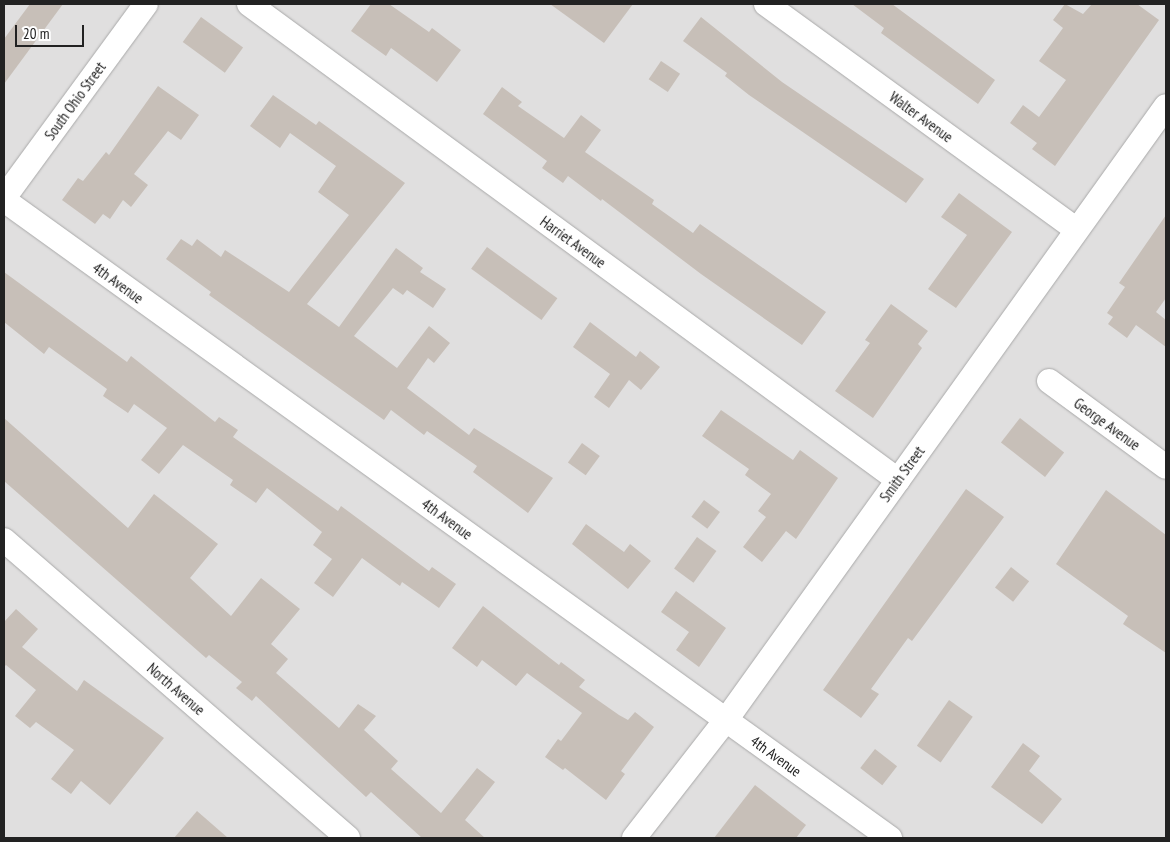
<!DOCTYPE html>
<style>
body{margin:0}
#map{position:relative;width:1170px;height:842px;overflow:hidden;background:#f2efe9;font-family:"PT Sans Narrow",sans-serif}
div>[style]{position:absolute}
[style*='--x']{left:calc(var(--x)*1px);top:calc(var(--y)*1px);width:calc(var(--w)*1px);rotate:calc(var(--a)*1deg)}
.residential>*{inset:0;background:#e0dfdf;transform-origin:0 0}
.building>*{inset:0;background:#c7bfb8;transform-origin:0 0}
.roads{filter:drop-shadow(0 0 1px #a9a9a9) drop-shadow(0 0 1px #a9a9a9)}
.minor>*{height:24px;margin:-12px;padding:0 12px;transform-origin:12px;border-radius:12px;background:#fff}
span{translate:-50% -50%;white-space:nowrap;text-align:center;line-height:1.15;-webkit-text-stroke:4px #fff;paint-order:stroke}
.street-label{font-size:15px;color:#222}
.frame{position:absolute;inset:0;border:5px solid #222;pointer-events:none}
.scale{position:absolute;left:15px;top:25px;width:69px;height:22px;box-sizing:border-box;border:2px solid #222;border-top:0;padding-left:6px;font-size:15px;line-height:18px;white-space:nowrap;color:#222;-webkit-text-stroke:4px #fff;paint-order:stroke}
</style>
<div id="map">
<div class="residential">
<i style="left:4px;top:4px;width:1162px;height:834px"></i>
</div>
<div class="building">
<i style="clip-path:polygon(30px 4px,63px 4px,4px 84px,4px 39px)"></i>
<i style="clip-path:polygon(371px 4px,389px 4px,429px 32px,432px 28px,461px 50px,437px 82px,391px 48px,386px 56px,351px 31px)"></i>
<i style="clip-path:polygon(550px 4px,633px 4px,604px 43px)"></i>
<i style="clip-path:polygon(852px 4px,892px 4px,995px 80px,978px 104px,881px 33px,884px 28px)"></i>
<i style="clip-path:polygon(1065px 4px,1083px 14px,1092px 4px,1137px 4px,1159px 20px,1055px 166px,1032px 149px,1037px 143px,1010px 123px,1023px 105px,1039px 117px,1066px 80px,1039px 61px,1063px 28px,1053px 20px)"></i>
<i style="left:201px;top:17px;width:52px;height:31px;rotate:36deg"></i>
<i style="clip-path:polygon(701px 17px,782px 82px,924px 179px,906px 203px,749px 95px,725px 76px,727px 73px,683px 41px)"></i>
<i style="left:661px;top:61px;width:23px;height:22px;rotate:34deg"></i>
<i style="clip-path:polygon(158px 86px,199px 115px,181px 140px,168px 131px,134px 174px,148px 185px,131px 207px,123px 200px,110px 219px,103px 214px,95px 224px,62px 200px,78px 178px,83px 181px,106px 152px,109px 155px)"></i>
<i style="clip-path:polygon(502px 87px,522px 102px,518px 106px,564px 138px,581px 115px,601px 130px,585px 152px,654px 200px,652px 204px,693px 233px,700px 224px,826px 312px,802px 345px,701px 274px,602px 199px,601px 201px,568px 176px,563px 183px,542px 168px,547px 161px,483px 114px)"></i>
<i style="clip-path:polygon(273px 95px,316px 125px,319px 121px,405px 183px,307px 304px,339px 327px,396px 248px,423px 268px,420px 272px,446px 289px,433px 308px,407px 290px,403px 295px,393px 288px,354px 336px,397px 368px,429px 326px,450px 343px,434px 363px,428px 358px,407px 388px,469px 435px,474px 428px,553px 478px,528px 513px,473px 472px,477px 466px,427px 431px,424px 435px,391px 410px,384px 420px,209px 295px,211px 292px,166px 259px,181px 239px,192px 246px,197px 239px,221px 257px,225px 250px,289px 292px,349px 215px,318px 192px,336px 166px,290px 133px,280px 148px,250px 126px)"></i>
<i style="clip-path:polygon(959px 193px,1012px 232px,956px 308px,928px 289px,967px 235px,941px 217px)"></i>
<i style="clip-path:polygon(1166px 215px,1166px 298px,1156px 312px,1166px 320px,1166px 347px,1136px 325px,1127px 338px,1108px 324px,1113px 317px,1107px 313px,1125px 287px,1119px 283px)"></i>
<i style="left:487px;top:247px;width:87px;height:27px;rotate:36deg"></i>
<i style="clip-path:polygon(4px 272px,127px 362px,131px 356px,215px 422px,219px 417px,238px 430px,233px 437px,338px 511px,341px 506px,429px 571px,432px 567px,456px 584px,439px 608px,402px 582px,400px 586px,362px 558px,333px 597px,314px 583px,332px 559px,313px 545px,322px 532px,267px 488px,256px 503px,230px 485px,233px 480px,183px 445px,159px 474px,141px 460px,167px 428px,134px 404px,128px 413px,103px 396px,107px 389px,49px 347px,44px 354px,4px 322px)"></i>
<i style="clip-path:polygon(891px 304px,928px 331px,918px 344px,922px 348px,873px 418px,835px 391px,870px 343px,865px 340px)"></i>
<i style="clip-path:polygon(590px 322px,636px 357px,640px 351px,660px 367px,641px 390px,629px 380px,609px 408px,594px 397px,610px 374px,573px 347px)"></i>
<i style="clip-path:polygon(721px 410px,793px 460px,800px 450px,838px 478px,796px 539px,786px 531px,762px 562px,743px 547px,766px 517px,758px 511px,771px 494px,745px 475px,749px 469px,702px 436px)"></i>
<i style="clip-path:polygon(4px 418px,128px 528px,154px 494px,218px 544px,190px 578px,231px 616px,261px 578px,300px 609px,271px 644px,288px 659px,276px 673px,339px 728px,358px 704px,376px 716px,364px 730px,398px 761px,391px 769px,441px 813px,477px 768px,495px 782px,465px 820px,485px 838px,422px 838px,371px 792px,366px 797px,256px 696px,252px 701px,236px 688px,242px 682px,209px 655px,206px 658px,4px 481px)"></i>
<i style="left:1020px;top:418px;width:56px;height:31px;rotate:38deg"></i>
<i style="left:582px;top:443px;width:22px;height:24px;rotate:36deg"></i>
<i style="clip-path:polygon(966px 489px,1004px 517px,912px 641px,908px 638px,871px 689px,879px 694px,861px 718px,823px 690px)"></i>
<i style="clip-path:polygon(1106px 490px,1166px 535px,1166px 653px,1123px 624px,1128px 616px,1056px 564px)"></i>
<i style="left:704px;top:500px;width:20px;height:21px;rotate:37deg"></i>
<i style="clip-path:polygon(586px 524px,624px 552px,630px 544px,651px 561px,628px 589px,572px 544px)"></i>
<i style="left:697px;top:537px;width:24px;height:39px;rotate:36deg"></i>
<i style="left:1011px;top:567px;width:23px;height:26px;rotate:38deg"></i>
<i style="clip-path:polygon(676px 591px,726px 628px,699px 667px,676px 650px,689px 632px,661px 612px)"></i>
<i style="clip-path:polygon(483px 606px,559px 665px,561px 662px,585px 680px,579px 687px,619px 715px,628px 720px,635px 712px,654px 727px,621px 771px,625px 774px,606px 800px,565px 768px,563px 770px,545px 757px,558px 739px,561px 741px,582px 713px,527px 673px,516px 686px,482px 660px,477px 667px,452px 648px)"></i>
<i style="clip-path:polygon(16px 609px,38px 629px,22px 647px,77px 691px,84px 680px,164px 738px,110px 805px,81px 781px,71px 794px,51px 779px,74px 750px,36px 722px,30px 728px,15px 716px,36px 690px,6px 665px,4px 667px,4px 622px)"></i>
<i style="left:949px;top:700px;width:29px;height:56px;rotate:35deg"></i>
<i style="clip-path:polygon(1023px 743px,1040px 756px,1029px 771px,1062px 799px,1042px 824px,991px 787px)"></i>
<i style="left:875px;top:749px;width:28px;height:24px;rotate:38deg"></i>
<i style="clip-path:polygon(755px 785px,806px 825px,796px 838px,714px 838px)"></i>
<i style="clip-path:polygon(197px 811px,228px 838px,174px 838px)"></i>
</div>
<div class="roads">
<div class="minor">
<i style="--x:249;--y:4;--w:805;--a:36.26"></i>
<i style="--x:766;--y:4;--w:384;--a:36"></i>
<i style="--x:4;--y:198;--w:240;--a:-53.8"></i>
<i style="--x:4;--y:200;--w:1092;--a:35.76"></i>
<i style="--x:1049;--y:381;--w:145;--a:36.3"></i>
<i style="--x:4;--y:540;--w:455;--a:40.9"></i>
<i style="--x:634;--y:838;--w:150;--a:-52.1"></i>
<i style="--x:726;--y:720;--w:755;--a:-54.37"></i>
</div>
</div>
<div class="street-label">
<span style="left:75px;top:101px;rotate:-54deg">South Ohio Street</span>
<span style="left:921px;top:117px;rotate:36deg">Walter Avenue</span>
<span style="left:573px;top:242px;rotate:36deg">Harriet Avenue</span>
<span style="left:118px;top:283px;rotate:36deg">4th Avenue</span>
<span style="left:1107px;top:424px;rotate:36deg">George Avenue</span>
<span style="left:902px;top:474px;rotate:-54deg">Smith Street</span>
<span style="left:447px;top:519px;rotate:36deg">4th Avenue</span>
<span style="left:176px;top:689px;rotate:41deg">North Avenue</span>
<span style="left:776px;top:756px;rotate:36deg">4th Avenue</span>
</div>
<div class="frame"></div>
<div class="scale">20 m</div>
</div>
